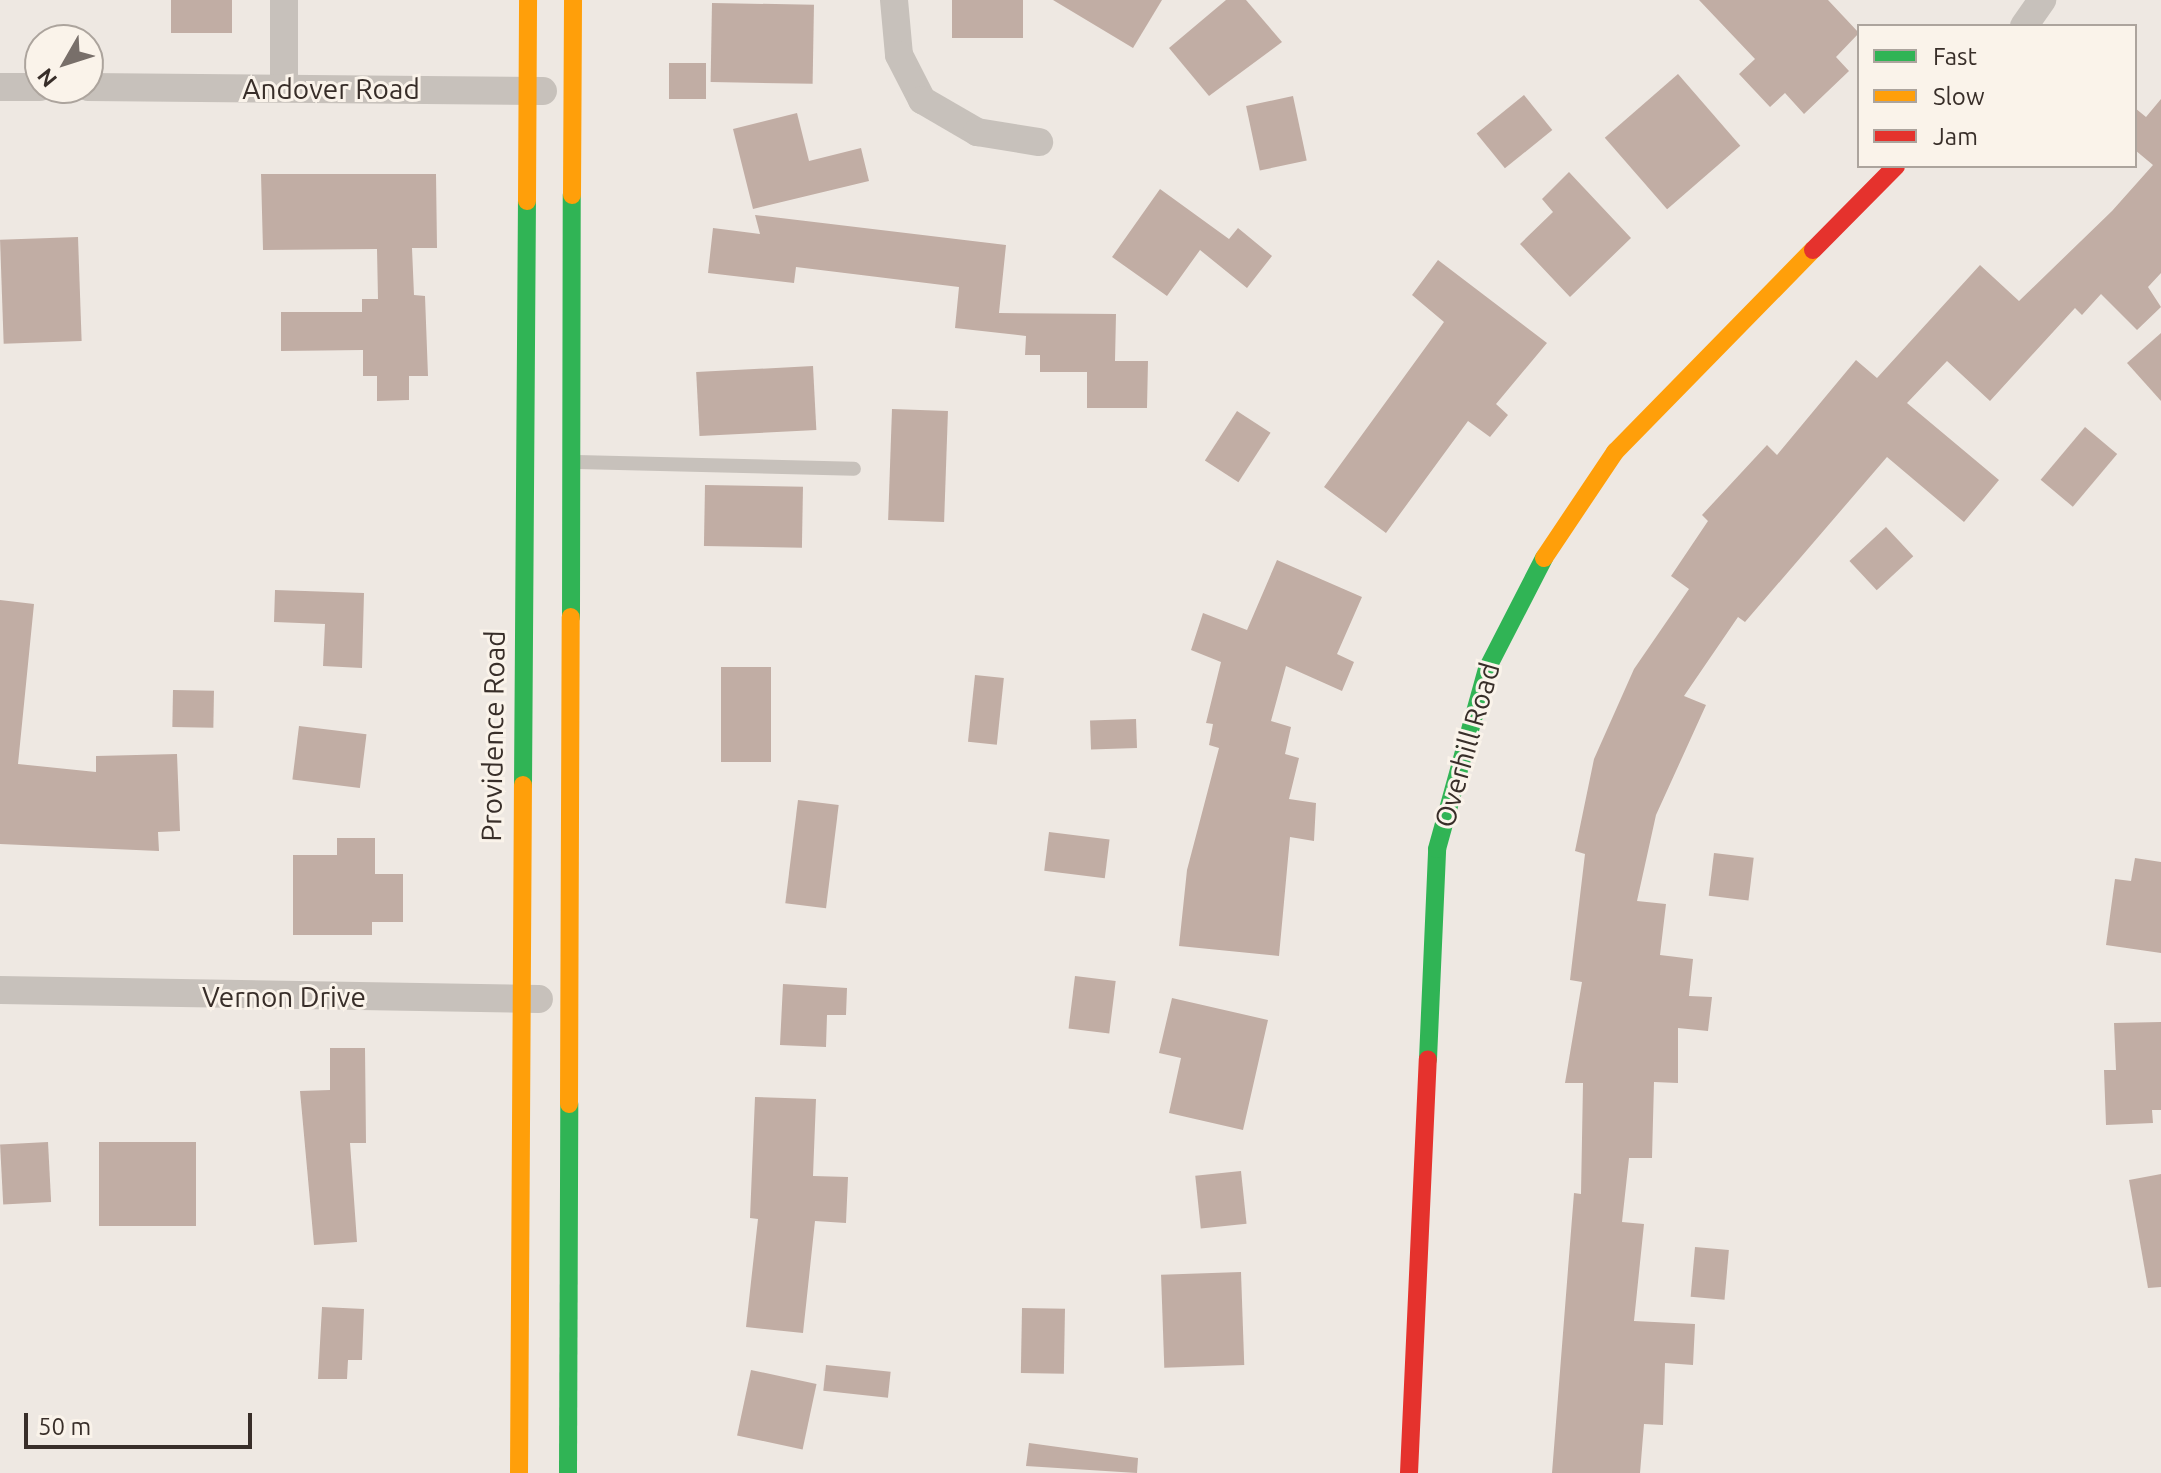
<!DOCTYPE html>
<style>
body{margin:0}
#map{position:relative;width:2161px;height:1473px;overflow:hidden;background:#eee8e2;font-family:Ubuntu,sans-serif}
div>[style]{position:absolute}
[style*='--x']{left:calc(var(--x)*1px);top:calc(var(--y)*1px);width:calc(var(--w)*1px);rotate:calc(var(--a)*1deg)}
.building>*{inset:0;background:#c1ada4;transform-origin:0 0}
.lane>*{height:14px;margin:-7px;padding:0 7px;transform-origin:7px;border-radius:7px;background:#c7c1bb}
.street>*{height:28px;margin:-14px;padding:0 14px;transform-origin:14px;border-radius:14px;background:#c7c1bb}
.fast>*{height:18px;margin:-9px;padding:0 9px;transform-origin:9px;border-radius:9px;background:#30b455}
.slow>*{height:18px;margin:-9px;padding:0 9px;transform-origin:9px;border-radius:9px;background:#ff9f0a}
.jam>*{height:18px;margin:-9px;padding:0 9px;transform-origin:9px;border-radius:9px;background:#e5322d}
span{translate:-50% -50%;white-space:nowrap;text-align:center;line-height:1.15;-webkit-text-stroke:6px #faf3ea;paint-order:stroke}
.street-label{font-size:28px;color:#382e29}
.legend{position:absolute;left:1857px;top:24px;width:280px;height:144px;box-sizing:border-box;background:#faf3ea;border:2px solid #aca49d;margin:0;padding:10px 14px;list-style:none;font-size:24px;color:#382e29}
.legend li{display:flex;align-items:center;gap:16px;height:40px}
.legend b{width:40px;border:2px solid #aca49d}
.north{position:absolute;left:24px;top:24px;width:80px;height:80px;box-sizing:border-box;background:#faf3ea;border:2px solid #aca49d;border-radius:50%;rotate:231deg;font-size:22px;font-weight:700;line-height:32px;text-align:center;color:#382e29}
.north::after{content:'';display:block;margin:auto;width:28px;height:36px;background:#786f6a;clip-path:polygon(50% 0,100% 100%,50% 72%,0 100%)}
.scale{position:absolute;left:24px;top:1413px;width:228px;height:36px;box-sizing:border-box;border:4px solid #382e29;border-top:0;padding-left:10px;font-size:24px;line-height:28px;white-space:nowrap;color:#382e29;-webkit-text-stroke:6px #faf3ea;paint-order:stroke}
</style>
<div id="map">
<div class="building">
<i style="left:171px;top:0;width:61px;height:33px"></i>
<i style="left:952px;top:0;width:71px;height:38px"></i>
<i style="clip-path:polygon(1053px 0,1162px 0,1133px 48px)"></i>
<i style="clip-path:polygon(1226px 0,1246px 0,1282px 42px,1209px 96px,1169px 48px)"></i>
<i style="clip-path:polygon(1699px 0,1828px 0,1859px 33px,1836px 57px,1849px 71px,1804px 114px,1785px 93px,1770px 107px,1739px 74px,1755px 59px)"></i>
<i style="left:712px;top:3px;width:102px;height:79px;rotate:1deg"></i>
<i style="left:669px;top:63px;width:37px;height:36px"></i>
<i style="left:1678px;top:74px;width:95px;height:97px;rotate:49deg"></i>
<i style="left:1524px;top:95px;width:45px;height:61px;rotate:51deg"></i>
<i style="left:1293px;top:96px;width:66px;height:48px;rotate:78deg"></i>
<i style="clip-path:polygon(2161px 99px,2161px 273px,2148px 287px,2161px 307px,2137px 330px,2101px 294px,2082px 315px,2075px 308px,1990px 401px,1947px 361px,1907px 403px,1999px 480px,1964px 522px,1887px 457px,1745px 622px,1738px 617px,1684px 696px,1706px 705px,1656px 815px,1637px 901px,1666px 904px,1660px 955px,1693px 959px,1689px 996px,1712px 997px,1708px 1031px,1678px 1028px,1678px 1083px,1654px 1082px,1652px 1158px,1629px 1158px,1622px 1222px,1644px 1224px,1634px 1321px,1695px 1324px,1693px 1365px,1665px 1363px,1663px 1425px,1644px 1424px,1640px 1473px,1552px 1473px,1574px 1193px,1581px 1194px,1583px 1083px,1565px 1083px,1582px 982px,1570px 980px,1585px 854px,1575px 851px,1594px 759px,1634px 669px,1689px 589px,1671px 576px,1708px 521px,1702px 515px,1767px 445px,1777px 455px,1856px 360px,1877px 378px,1980px 265px,2019px 301px,2112px 211px,2153px 165px,2135px 150px,2135px 108px,2146px 117px)"></i>
<i style="clip-path:polygon(797px 113px,809px 161px,861px 148px,869px 181px,753px 209px,733px 129px)"></i>
<i style="clip-path:polygon(1569px 172px,1631px 238px,1570px 297px,1520px 244px,1553px 212px,1542px 199px)"></i>
<i style="clip-path:polygon(261px 174px,436px 174px,437px 248px,412px 248px,414px 295px,425px 296px,428px 376px,409px 376px,409px 400px,377px 401px,377px 376px,363px 376px,363px 350px,281px 351px,281px 312px,362px 312px,362px 299px,378px 299px,377px 249px,263px 250px)"></i>
<i style="clip-path:polygon(1160px 189px,1229px 239px,1238px 228px,1272px 256px,1247px 288px,1200px 250px,1167px 296px,1112px 257px)"></i>
<i style="clip-path:polygon(755px 215px,1006px 245px,999px 313px,1116px 314px,1115px 361px,1148px 361px,1147px 408px,1087px 408px,1087px 372px,1040px 372px,1040px 355px,1025px 355px,1026px 336px,955px 328px,959px 287px,796px 267px,794px 283px,708px 273px,713px 228px,760px 234px)"></i>
<i style="left:78px;top:237px;width:104px;height:78px;rotate:88deg"></i>
<i style="clip-path:polygon(1438px 260px,1547px 343px,1496px 404px,1508px 415px,1490px 437px,1468px 421px,1386px 533px,1324px 487px,1444px 322px,1412px 295px)"></i>
<i style="clip-path:polygon(2161px 333px,2161px 401px,2127px 363px)"></i>
<i style="left:813px;top:366px;width:64px;height:117px;rotate:87deg"></i>
<i style="left:892px;top:409px;width:56px;height:111px;rotate:2deg"></i>
<i style="left:1237px;top:411px;width:40px;height:59px;rotate:33deg"></i>
<i style="left:2085px;top:427px;width:42px;height:69px;rotate:40deg"></i>
<i style="left:705px;top:485px;width:98px;height:61px;rotate:1deg"></i>
<i style="left:1886px;top:527px;width:40px;height:50px;rotate:47deg"></i>
<i style="clip-path:polygon(1277px 560px,1362px 597px,1337px 654px,1354px 662px,1342px 691px,1286px 666px,1271px 721px,1291px 727px,1285px 754px,1299px 758px,1289px 799px,1316px 803px,1314px 841px,1290px 837px,1279px 956px,1179px 946px,1187px 870px,1219px 748px,1209px 745px,1213px 724px,1206px 723px,1221px 662px,1191px 650px,1203px 613px,1247px 630px)"></i>
<i style="clip-path:polygon(275px 590px,364px 593px,362px 668px,323px 666px,325px 624px,274px 622px)"></i>
<i style="clip-path:polygon(0 600px,34px 604px,18px 764px,96px 772px,96px 756px,177px 754px,180px 831px,158px 832px,159px 851px,0 844px)"></i>
<i style="left:721px;top:667px;width:50px;height:95px"></i>
<i style="left:975px;top:675px;width:29px;height:67px;rotate:6deg"></i>
<i style="left:173px;top:690px;width:41px;height:37px;rotate:1deg"></i>
<i style="left:1136px;top:719px;width:29px;height:46px;rotate:88deg"></i>
<i style="left:299px;top:726px;width:68px;height:54px;rotate:7deg"></i>
<i style="left:798px;top:800px;width:41px;height:104px;rotate:7deg"></i>
<i style="left:1049px;top:832px;width:61px;height:39px;rotate:7deg"></i>
<i style="clip-path:polygon(337px 838px,375px 838px,375px 874px,403px 874px,403px 922px,372px 922px,372px 935px,293px 935px,293px 855px,337px 855px)"></i>
<i style="left:1714px;top:853px;width:40px;height:43px;rotate:7deg"></i>
<i style="clip-path:polygon(2135px 858px,2161px 862px,2161px 953px,2106px 945px,2115px 879px,2131px 881px)"></i>
<i style="left:1075px;top:976px;width:41px;height:53px;rotate:7deg"></i>
<i style="clip-path:polygon(783px 984px,847px 988px,846px 1015px,827px 1015px,826px 1047px,780px 1045px)"></i>
<i style="clip-path:polygon(1172px 998px,1268px 1020px,1243px 1130px,1169px 1113px,1181px 1058px,1159px 1053px)"></i>
<i style="clip-path:polygon(2161px 1022px,2161px 1110px,2152px 1110px,2153px 1123px,2106px 1125px,2104px 1070px,2116px 1070px,2114px 1023px)"></i>
<i style="clip-path:polygon(330px 1048px,365px 1048px,366px 1143px,350px 1143px,357px 1242px,314px 1245px,300px 1091px,330px 1090px)"></i>
<i style="clip-path:polygon(755px 1097px,816px 1099px,813px 1176px,848px 1177px,846px 1223px,815px 1221px,803px 1333px,746px 1327px,758px 1219px,750px 1218px)"></i>
<i style="left:48px;top:1142px;width:60px;height:48px;rotate:87deg"></i>
<i style="left:99px;top:1142px;width:97px;height:84px"></i>
<i style="left:1241px;top:1171px;width:53px;height:46px;rotate:84deg"></i>
<i style="clip-path:polygon(2161px 1174px,2161px 1287px,2148px 1288px,2129px 1180px)"></i>
<i style="left:1695px;top:1247px;width:34px;height:50px;rotate:5deg"></i>
<i style="left:1241px;top:1272px;width:93px;height:80px;rotate:88deg"></i>
<i style="clip-path:polygon(322px 1307px,364px 1309px,362px 1360px,348px 1360px,347px 1379px,318px 1379px)"></i>
<i style="left:1022px;top:1308px;width:43px;height:65px;rotate:1deg"></i>
<i style="left:826px;top:1365px;width:65px;height:26px;rotate:6deg"></i>
<i style="left:751px;top:1370px;width:67px;height:67px;rotate:12deg"></i>
<i style="clip-path:polygon(1029px 1443px,1138px 1458px,1137px 1473px,1026px 1466px)"></i>
</div>
<div class="lane">
<i style="--x:577;--y:462;--w:277;--a:1.4"></i>
</div>
<div class="street">
<i style="--x:284;--y:0;--w:88;--a:90"></i>
<i style="--x:894;--y:0;--w:55;--a:84.8"></i>
<i style="--x:899;--y:55;--w:51;--a:62.9"></i>
<i style="--x:922;--y:100;--w:64;--a:30.2"></i>
<i style="--x:977;--y:132;--w:63;--a:9.2"></i>
<i style="--x:2024;--y:26;--w:32;--a:-55"></i>
<i style="--x:0;--y:87;--w:40;--a:0"></i>
<i style="--x:88;--y:87;--w:455;--a:0.5"></i>
<i style="--x:0;--y:990;--w:539;--a:0.96"></i>
</div>
<div class="fast">
<i style="--x:571;--y:617;--w:422;--a:-89.9"></i>
<i style="--x:523;--y:785;--w:584;--a:-89.61"></i>
<i style="--x:1428;--y:1059;--w:210;--a:-87.5"></i>
<i style="--x:1437;--y:849;--w:187;--a:-74.5"></i>
<i style="--x:1487;--y:669;--w:125;--a:-62.8"></i>
<i style="--x:568;--y:1473;--w:369;--a:-89.8"></i>
</div>
<div class="slow">
<i style="--x:572;--y:195;--w:195;--a:-89.7"></i>
<i style="--x:527;--y:201;--w:201;--a:-89.7"></i>
<i style="--x:1544;--y:558;--w:128;--a:-56.2"></i>
<i style="--x:1615;--y:452;--w:283;--a:-45.6"></i>
<i style="--x:569;--y:1104;--w:487;--a:-89.8"></i>
<i style="--x:519;--y:1473;--w:688;--a:-89.67"></i>
</div>
<div class="jam">
<i style="--x:1813;--y:250;--w:118;--a:-45.3"></i>
<i style="--x:1409;--y:1473;--w:414;--a:-87.4"></i>
</div>
<div class="street-label">
<span style="left:331px;top:89px">Andover Road</span>
<span style="left:493px;top:736px;rotate:-89deg">Providence Road</span>
<span style="left:1467px;top:745px;rotate:-74deg">Overhill Road</span>
<span style="left:284px;top:997px">Vernon Drive</span>
</div>
<ul class="legend">
<li><b style="height:10px;background:#30b455"></b>Fast</li>
<li><b style="height:10px;background:#ff9f0a"></b>Slow</li>
<li><b style="height:10px;background:#e5322d"></b>Jam</li>
</ul>
<div class="north">N</div>
<div class="scale">50 m</div>
</div>
